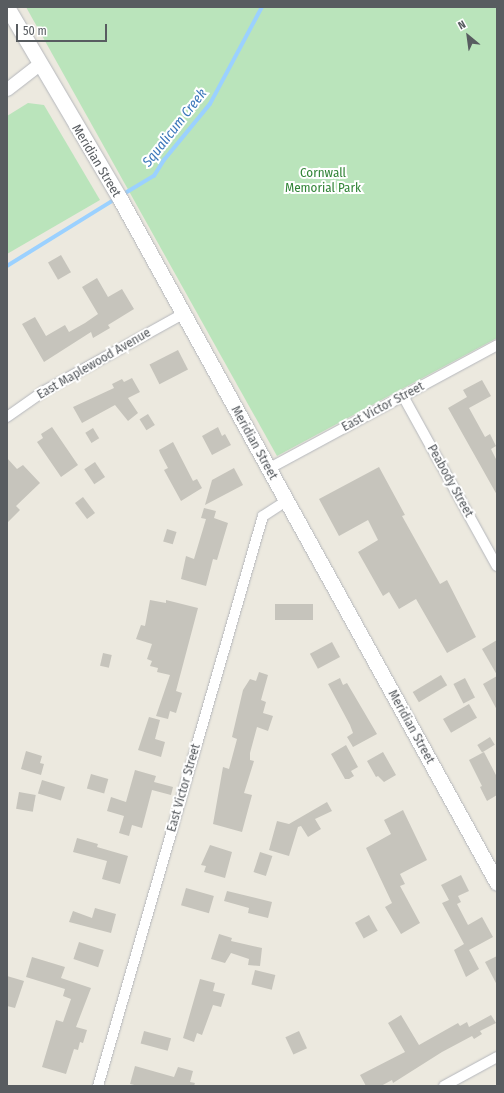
<!DOCTYPE html>
<style>
body{margin:0}
#map{position:relative;width:504px;height:1093px;overflow:hidden;background:#ece9df;font-family:"Fira Sans Condensed",sans-serif}
div>[style]{position:absolute}
[style*='--x']{left:calc(var(--x)*1px);top:calc(var(--y)*1px);width:calc(var(--w)*1px);rotate:calc(var(--a)*1deg)}
.green>*{inset:0;background:#bae4bb}
.stream>*{height:3.5px;margin:-1.75px;padding:0 1.75px;transform-origin:1.75px;border-radius:1.75px;background:#9bd1ff}
.building>*{inset:0;background:#c6c4bc;transform-origin:0 0}
.roads{filter:drop-shadow(0 0 1px #b5b7bc) drop-shadow(0 0 1px #b5b7bc)}
.minor>*{height:10px;margin:-5px;padding:0 5px;transform-origin:5px;border-radius:5px;background:#fff}
.tertiary>*{height:13px;margin:-6.5px;padding:0 6.5px;transform-origin:6.5px;border-radius:6.5px;background:#fff}
.secondary>*{height:15px;margin:-7.5px;padding:0 7.5px;transform-origin:7.5px;border-radius:7.5px;background:#fff}
span{translate:-50% -50%;white-space:nowrap;text-align:center;line-height:1.15;-webkit-text-stroke:4px #fff;paint-order:stroke}
.street-label{font-size:13px;color:#585c60}
.park-label{font-size:13px;color:#338538}
.water-label{font-size:14px;color:#3b77ba;font-style:italic}
.frame{position:absolute;inset:0;border:8px solid #585c60;pointer-events:none}
.north{position:absolute;left:448px;top:16px;width:40px;height:40px;-webkit-text-stroke:3px #fff;paint-order:stroke;rotate:331deg;font-size:11px;font-weight:700;line-height:16px;text-align:center;color:#585c60}
.north::after{content:'';display:block;margin:auto;width:14px;height:18px;background:#585c60;clip-path:polygon(50% 0,100% 100%,50% 72%,0 100%)}
.scale{position:absolute;left:16px;top:24px;width:91px;height:18px;box-sizing:border-box;border:2px solid #585c60;border-top:0;padding-left:5px;font-size:12px;line-height:14px;white-space:nowrap;color:#585c60;-webkit-text-stroke:3px #fff;paint-order:stroke}
</style>
<div id="map">
<div class="green">
<i style="clip-path:polygon(26px 7px,497px 7px,497px 338px,277px 456px)"></i>
<i style="clip-path:polygon(28px 103px,44px 105px,100px 200px,7px 254px,7px 116px)"></i>
</div>
<div class="stream">
<i style="--x:122;--y:195;--w:37;--a:-31"></i>
<i style="--x:154;--y:176;--w:19;--a:-58"></i>
<i style="--x:164;--y:160;--w:72;--a:-50.6"></i>
<i style="--x:210;--y:104;--w:110;--a:-61.8"></i>
<i style="--x:7;--y:266;--w:129;--a:-31.7"></i>
</div>
<div class="building">
<i style="left:61px;top:255px;width:20px;height:15px;rotate:60deg"></i>
<i style="clip-path:polygon(97px 278px,108px 297px,122px 289px,134px 309px,108px 325px,110px 328px,93px 338px,91px 332px,44px 362px,22px 324px,35px 317px,46px 336px,65px 325px,69px 332px,85px 323px,98px 314px,82px 287px)"></i>
<i style="left:178px;top:350px;width:22px;height:32px;rotate:63deg"></i>
<i style="clip-path:polygon(132px 378px,140px 392px,128px 398px,138px 413px,128px 421px,115px 405px,82px 423px,73px 407px,114px 388px,112px 384px,122px 379px,124px 382px)"></i>
<i style="clip-path:polygon(482px 380px,491px 396px,469px 408px,485px 437px,490px 434px,496px 446px,491px 449px,497px 461px,497px 495px,448px 408px,467px 397px,463px 390px)"></i>
<i style="left:148px;top:414px;width:13px;height:10px;rotate:58deg"></i>
<i style="clip-path:polygon(52px 427px,78px 465px,61px 477px,37px 442px,43px 438px,41px 434px)"></i>
<i style="clip-path:polygon(218px 427px,222px 436px,225px 434px,231px 445px,212px 455px,202px 436px)"></i>
<i style="left:93px;top:428px;width:12px;height:9px;rotate:59deg"></i>
<i style="clip-path:polygon(173px 442px,193px 481px,197px 479px,202px 488px,181px 501px,164px 470px,168px 468px,160px 453px,159px 450px)"></i>
<i style="clip-path:polygon(7px 458px,17px 469px,23px 465px,40px 483px,16px 506px,20px 510px,7px 523px)"></i>
<i style="left:95px;top:462px;width:18px;height:13px;rotate:56deg"></i>
<i style="clip-path:polygon(379px 467px,405px 515px,402px 516px,440px 584px,447px 580px,476px 637px,447px 653px,416px 599px,399px 609px,389px 592px,383px 596px,358px 552px,378px 540px,368px 520px,339px 536px,319px 499px)"></i>
<i style="clip-path:polygon(234px 468px,243px 485px,205px 505px,212px 480px)"></i>
<i style="left:83px;top:497px;width:20px;height:10px;rotate:53deg"></i>
<i style="clip-path:polygon(204px 508px,216px 511px,214px 518px,228px 523px,217px 560px,213px 559px,206px 586px,181px 579px,186px 556px,194px 559px,206px 519px,201px 518px)"></i>
<i style="left:167px;top:529px;width:10px;height:13px;rotate:17deg"></i>
<i style="clip-path:polygon(150px 600px,166px 603px,166px 600px,198px 608px,176px 691px,182px 693px,176px 713px,170px 711px,168px 719px,156px 716px,170px 675px,157px 672px,158px 668px,150px 666px,152px 661px,147px 659px,152px 644px,136px 639px,141px 625px,145px 626px)"></i>
<i style="left:313px;top:604px;width:16px;height:38px;rotate:90deg"></i>
<i style="clip-path:polygon(497px 640px,497px 675px,482px 649px)"></i>
<i style="left:332px;top:642px;width:17px;height:25px;rotate:62deg"></i>
<i style="left:103px;top:653px;width:9px;height:13px;rotate:13deg"></i>
<i style="clip-path:polygon(259px 672px,268px 675px,261px 700px,266px 702px,263px 713px,273px 716px,268px 731px,257px 727px,250px 753px,250px 760px,254px 761px,244px 793px,252px 795px,242px 832px,213px 824px,223px 767px,229px 769px,237px 739px,232px 737px,243px 690px,250px 679px,256px 681px)"></i>
<i style="left:441px;top:675px;width:12px;height:33px;rotate:59deg"></i>
<i style="clip-path:polygon(497px 676px,497px 710px,483px 684px)"></i>
<i style="clip-path:polygon(340px 678px,343px 685px,347px 683px,377px 734px,353px 747px,347px 737px,353px 733px,350px 725px,328px 684px)"></i>
<i style="left:465px;top:678px;width:22px;height:13px;rotate:63deg"></i>
<i style="left:469px;top:704px;width:16px;height:30px;rotate:60deg"></i>
<i style="clip-path:polygon(149px 717px,160px 720px,155px 739px,165px 742px,161px 757px,138px 750px)"></i>
<i style="left:490px;top:737px;width:9px;height:15px;rotate:58deg"></i>
<i style="clip-path:polygon(346px 745px,358px 767px,351px 771px,354px 776px,349px 779px,345px 779px,331px 754px)"></i>
<i style="clip-path:polygon(26px 751px,42px 756px,40px 763px,44px 764px,41px 775px,21px 769px)"></i>
<i style="clip-path:polygon(383px 752px,396px 775px,384px 782px,378px 776px,376px 777px,367px 761px)"></i>
<i style="clip-path:polygon(484px 752px,497px 777px,497px 795px,487px 801px,480px 787px,482px 786px,469px 760px)"></i>
<i style="clip-path:polygon(135px 770px,156px 776px,154px 782px,173px 787px,171px 795px,152px 790px,142px 828px,132px 825px,129px 836px,119px 833px,124px 816px,107px 811px,111px 797px,126px 802px)"></i>
<i style="left:91px;top:774px;width:18px;height:15px;rotate:16deg"></i>
<i style="left:42px;top:780px;width:24px;height:14px;rotate:17deg"></i>
<i style="left:19px;top:792px;width:17px;height:17px;rotate:10deg"></i>
<i style="clip-path:polygon(327px 802px,332px 811px,315px 819px,321px 829px,308px 837px,301px 826px,298px 827px,289px 856px,269px 850px,277px 821px,289px 824px)"></i>
<i style="clip-path:polygon(403px 810px,427px 860px,400px 874px,405px 884px,400px 886px,420px 923px,401px 934px,385px 907px,392px 903px,366px 848px,391px 834px,384px 820px)"></i>
<i style="clip-path:polygon(77px 838px,98px 844px,97px 847px,128px 856px,120px 884px,102px 879px,107px 861px,73px 852px)"></i>
<i style="clip-path:polygon(210px 845px,232px 852px,225px 878px,204px 872px,206px 866px,201px 865px)"></i>
<i style="left:260px;top:852px;width:13px;height:21px;rotate:18deg"></i>
<i style="clip-path:polygon(461px 875px,469px 891px,458px 896px,461px 902px,457px 904px,468px 925px,482px 917px,493px 937px,469px 950px,479px 969px,466px 977px,454px 950px,464px 944px,442px 903px,449px 900px,441px 885px)"></i>
<i style="left:186px;top:888px;width:29px;height:18px;rotate:16deg"></i>
<i style="clip-path:polygon(227px 891px,272px 902px,268px 918px,248px 913px,249px 908px,224px 901px)"></i>
<i style="clip-path:polygon(95px 908px,116px 914px,111px 933px,69px 922px,73px 911px,92px 918px)"></i>
<i style="left:369px;top:915px;width:18px;height:16px;rotate:61deg"></i>
<i style="clip-path:polygon(219px 934px,232px 938px,231px 941px,262px 948px,260px 966px,248px 965px,249px 959px,231px 953px,225px 963px,211px 959px)"></i>
<i style="left:79px;top:942px;width:26px;height:18px;rotate:18deg"></i>
<i style="clip-path:polygon(497px 956px,497px 985px,485px 962px)"></i>
<i style="clip-path:polygon(32px 957px,65px 967px,61px 978px,91px 988px,76px 1027px,87px 1030px,83px 1043px,80px 1042px,78px 1050px,74px 1049px,66px 1074px,42px 1067px,56px 1020px,63px 1022px,71px 999px,63px 996px,65px 989px,26px 977px)"></i>
<i style="left:255px;top:970px;width:21px;height:15px;rotate:14deg"></i>
<i style="clip-path:polygon(7px 976px,24px 981px,15px 1008px,7px 1006px)"></i>
<i style="clip-path:polygon(200px 979px,215px 983px,213px 991px,225px 994px,221px 1007px,213px 1005px,202px 1035px,197px 1033px,194px 1042px,183px 1038px)"></i>
<i style="clip-path:polygon(401px 1015px,419px 1045px,458px 1023px,460px 1026px,467px 1022px,469px 1027px,491px 1015px,496px 1023px,480px 1031px,482px 1034px,474px 1039px,472px 1036px,442px 1052px,393px 1083px,392px 1080px,381px 1086px,366px 1086px,360px 1075px,405px 1052px,388px 1023px)"></i>
<i style="left:144px;top:1031px;width:28px;height:13px;rotate:15deg"></i>
<i style="left:299px;top:1031px;width:19px;height:15px;rotate:65deg"></i>
<i style="clip-path:polygon(135px 1066px,174px 1077px,178px 1067px,193px 1071px,190px 1082px,195px 1083px,194px 1086px,139px 1086px,130px 1084px)"></i>
</div>
<div class="roads">
<div class="minor">
<i style="--x:403;--y:396;--w:194;--a:61.1"></i>
<i style="--x:7;--y:417;--w:45;--a:-35.1"></i>
<i style="--x:44;--y:391;--w:159;--a:-29"></i>
<i style="--x:268;--y:469;--w:260;--a:-28.4"></i>
<i style="--x:98;--y:1086;--w:593;--a:-73.86"></i>
<i style="--x:263;--y:516;--w:27;--a:-33"></i>
<i style="--x:444;--y:1086;--w:60;--a:-28.7"></i>
</div>
<div class="tertiary">
<i style="--x:7;--y:89;--w:41;--a:-38"></i>
</div>
<div class="secondary">
<i style="--x:7;--y:7;--w:221;--a:59.5"></i>
<i style="--x:119;--y:197;--w:783;--a:61.14"></i>
</div>
</div>
<div class="street-label">
<span style="left:96px;top:161px;rotate:59deg">Meridian Street</span>
<span style="left:94px;top:364px;rotate:-30deg">East Maplewood Avenue</span>
<span style="left:383px;top:407px;rotate:-28deg">East Victor Street</span>
<span style="left:254px;top:443px;rotate:61deg">Meridian Street</span>
<span style="left:450px;top:481px;rotate:61deg">Peabody Street</span>
<span style="left:411px;top:727px;rotate:61deg">Meridian Street</span>
<span style="left:184px;top:788px;rotate:-74deg">East Victor Street</span>
</div>
<div class="park-label">
<span style="left:323px;top:181px">Cornwall<br>Memorial Park</span>
</div>
<div class="water-label">
<span style="left:175px;top:128px;rotate:-52deg">Squalicum Creek</span>
</div>
<div class="frame"></div>
<div class="north">N</div>
<div class="scale">50 m</div>
</div>
